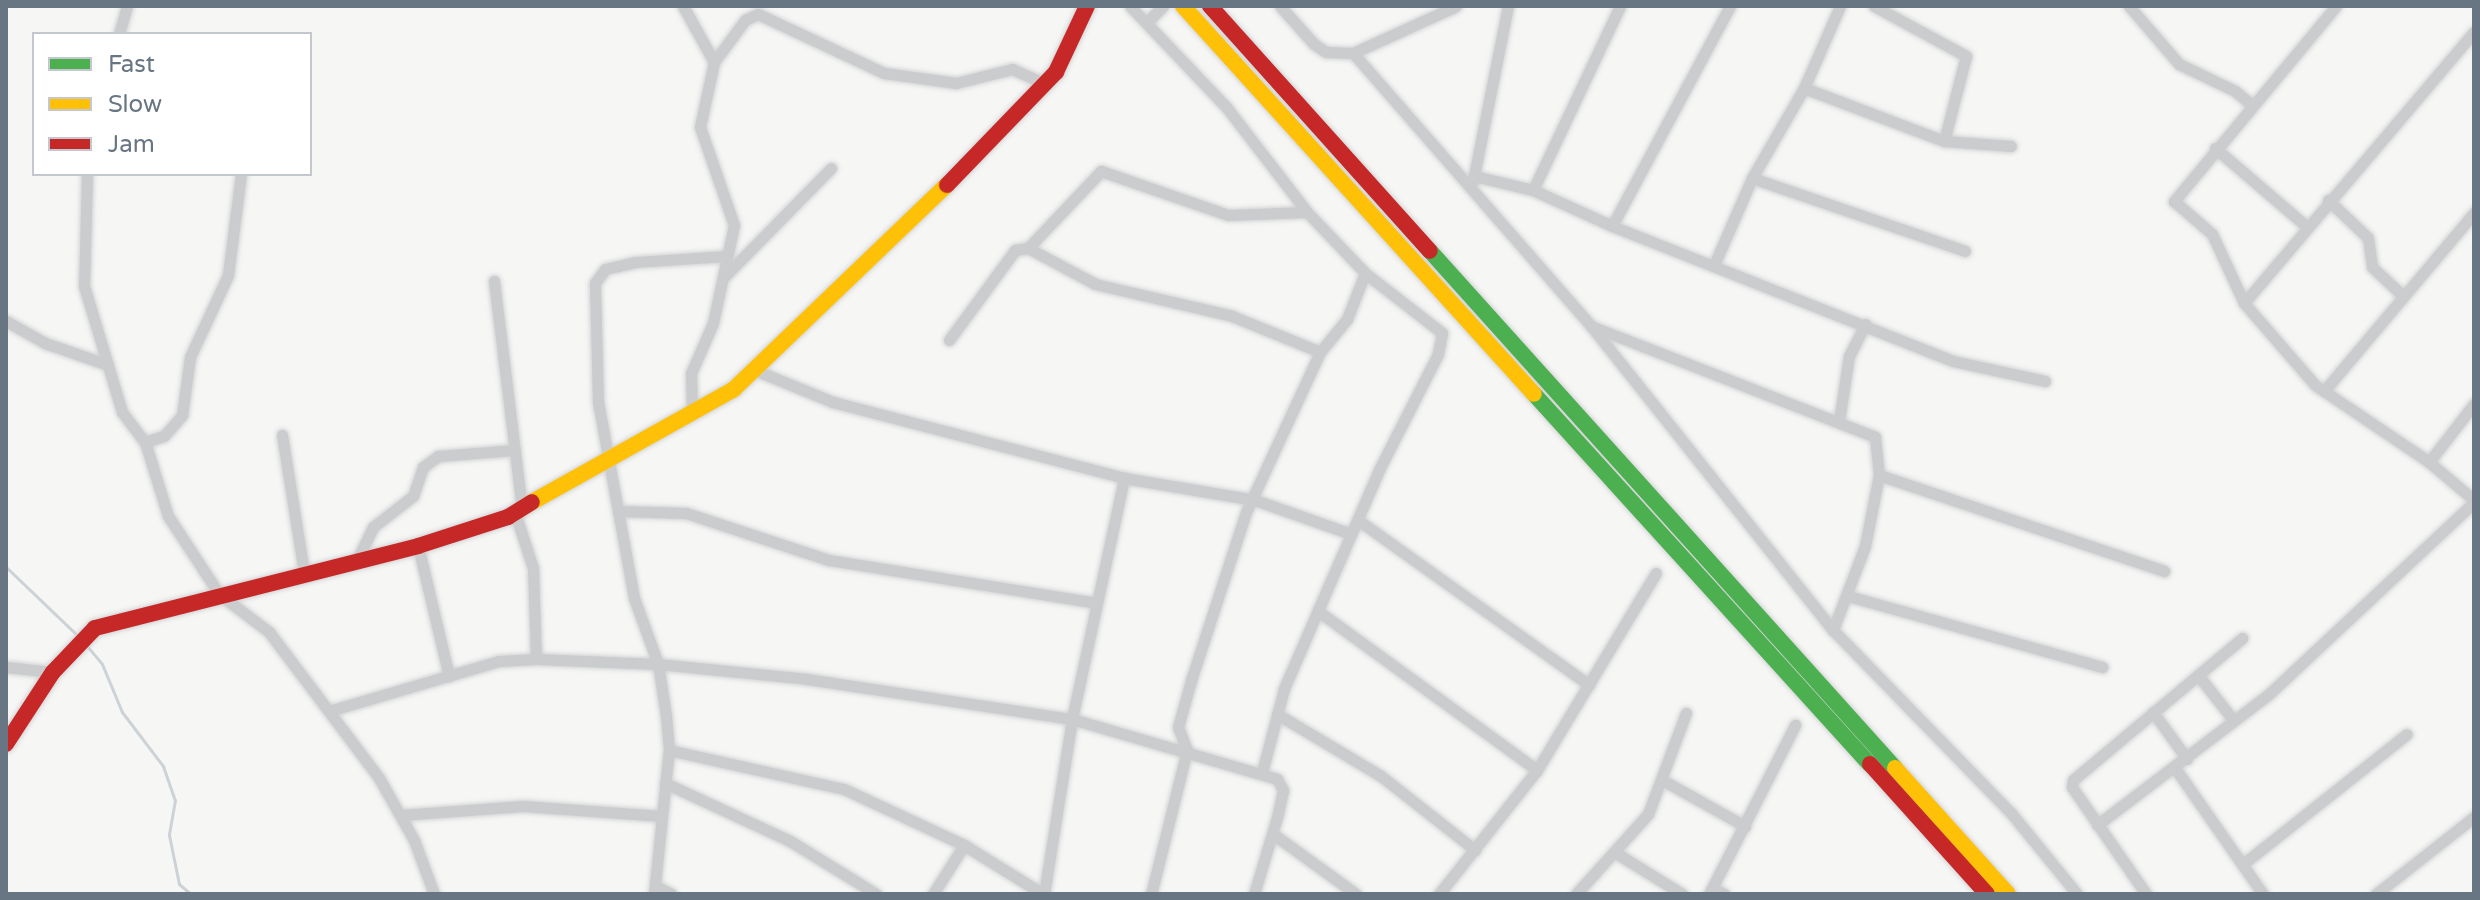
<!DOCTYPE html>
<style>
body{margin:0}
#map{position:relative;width:2480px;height:900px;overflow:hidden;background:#f6f6f5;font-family:"Varela Round",sans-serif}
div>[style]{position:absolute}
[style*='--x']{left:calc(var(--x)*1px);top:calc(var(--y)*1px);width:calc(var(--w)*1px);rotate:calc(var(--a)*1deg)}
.stream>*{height:3px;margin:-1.5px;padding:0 1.5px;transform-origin:1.5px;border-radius:1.5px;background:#ccd2d6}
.roads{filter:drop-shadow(0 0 2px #d3d4d5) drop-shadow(0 0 2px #d3d4d5)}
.street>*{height:11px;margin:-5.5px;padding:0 5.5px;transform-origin:5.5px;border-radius:5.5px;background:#cbcccd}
.fast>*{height:16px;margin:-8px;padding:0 8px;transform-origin:8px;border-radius:8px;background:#4caf50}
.slow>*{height:16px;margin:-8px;padding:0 8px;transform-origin:8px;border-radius:8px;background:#ffc107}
.jam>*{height:16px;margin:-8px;padding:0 8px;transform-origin:8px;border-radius:8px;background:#c62828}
span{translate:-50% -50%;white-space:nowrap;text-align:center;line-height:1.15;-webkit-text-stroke:8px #fff;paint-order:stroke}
.frame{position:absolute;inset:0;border:8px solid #687684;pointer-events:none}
.legend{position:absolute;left:32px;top:32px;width:280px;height:144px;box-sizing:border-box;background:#fff;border:2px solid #c3c8ce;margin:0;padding:10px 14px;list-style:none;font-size:24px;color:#687684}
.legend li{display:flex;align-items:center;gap:16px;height:40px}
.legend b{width:40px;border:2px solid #c3c8ce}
</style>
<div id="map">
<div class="stream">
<i style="--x:6;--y:567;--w:101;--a:43.8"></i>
<i style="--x:87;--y:646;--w:23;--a:50"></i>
<i style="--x:102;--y:664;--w:52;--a:67.4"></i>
<i style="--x:122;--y:712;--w:68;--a:52.8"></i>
<i style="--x:163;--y:766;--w:36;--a:71"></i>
<i style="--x:175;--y:800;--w:36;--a:100"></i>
<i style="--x:169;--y:835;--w:50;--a:78.5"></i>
<i style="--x:179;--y:884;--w:16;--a:40"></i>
</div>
<div class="roads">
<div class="street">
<i style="--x:683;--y:6;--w:64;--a:61"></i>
<i style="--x:714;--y:62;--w:66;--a:102.2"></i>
<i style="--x:700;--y:127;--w:104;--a:70.9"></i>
<i style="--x:734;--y:225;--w:100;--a:102.1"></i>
<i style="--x:713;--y:323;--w:55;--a:113.7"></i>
<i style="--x:691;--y:373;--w:40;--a:88.6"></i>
<i style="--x:1130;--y:6;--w:141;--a:46.4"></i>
<i style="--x:1227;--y:108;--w:131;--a:52.4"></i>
<i style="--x:1307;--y:212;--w:84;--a:46.4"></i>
<i style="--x:1365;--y:273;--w:98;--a:37.9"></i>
<i style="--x:1442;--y:333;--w:21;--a:101"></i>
<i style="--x:1438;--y:354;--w:130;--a:117"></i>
<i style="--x:1379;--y:470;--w:239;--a:113.5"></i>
<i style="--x:1284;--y:689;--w:86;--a:104.8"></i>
<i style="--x:1280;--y:6;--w:51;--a:48.2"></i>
<i style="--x:1314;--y:44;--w:14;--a:34"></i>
<i style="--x:1326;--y:52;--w:27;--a:2"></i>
<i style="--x:1353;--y:53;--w:362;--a:48.9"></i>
<i style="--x:1591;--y:326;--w:389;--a:51.5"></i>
<i style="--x:1833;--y:630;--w:255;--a:45.8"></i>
<i style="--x:2011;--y:813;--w:104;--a:50.8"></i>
<i style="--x:1874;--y:6;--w:105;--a:28.5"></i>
<i style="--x:1966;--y:56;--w:88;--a:104.5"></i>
<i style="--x:2129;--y:6;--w:77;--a:49.2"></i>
<i style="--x:2179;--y:64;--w:62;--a:25.7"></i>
<i style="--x:2235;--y:91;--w:23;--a:40"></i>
<i style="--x:2336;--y:6;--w:254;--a:129.7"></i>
<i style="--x:2174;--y:201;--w:50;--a:41"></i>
<i style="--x:2212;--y:234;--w:76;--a:65.1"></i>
<i style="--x:2244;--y:303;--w:108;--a:49.1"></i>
<i style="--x:2315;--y:385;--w:138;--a:34"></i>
<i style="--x:2429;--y:462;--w:59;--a:40.2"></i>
<i style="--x:1147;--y:22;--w:23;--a:-45"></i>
<i style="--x:119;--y:34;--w:29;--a:-74"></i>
<i style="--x:1353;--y:53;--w:113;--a:-24.5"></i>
<i style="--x:714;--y:62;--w:52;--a:-53.6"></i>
<i style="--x:745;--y:20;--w:14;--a:-25"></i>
<i style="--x:758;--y:14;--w:139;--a:25.1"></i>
<i style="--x:884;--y:73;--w:73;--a:7.9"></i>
<i style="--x:956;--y:83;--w:58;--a:-14"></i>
<i style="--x:1012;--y:69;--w:34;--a:24"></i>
<i style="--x:1804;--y:88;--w:150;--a:20.7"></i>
<i style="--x:1944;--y:141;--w:67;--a:4.3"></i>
<i style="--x:2215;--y:148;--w:120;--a:40.6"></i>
<i style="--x:87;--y:174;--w:112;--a:91.5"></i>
<i style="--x:84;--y:286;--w:132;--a:73.2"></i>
<i style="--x:122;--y:412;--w:38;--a:53"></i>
<i style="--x:145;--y:442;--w:77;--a:72.7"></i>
<i style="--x:168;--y:516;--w:93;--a:56.8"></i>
<i style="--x:219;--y:594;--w:63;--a:37.2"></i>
<i style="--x:269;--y:632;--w:183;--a:53"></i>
<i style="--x:379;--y:778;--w:71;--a:60.6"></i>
<i style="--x:414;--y:840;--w:58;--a:69.7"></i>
<i style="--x:1474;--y:176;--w:61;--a:13.3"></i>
<i style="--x:1533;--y:190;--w:87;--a:24.5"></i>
<i style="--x:1612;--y:226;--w:367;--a:21.6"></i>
<i style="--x:1953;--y:361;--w:94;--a:12.3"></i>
<i style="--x:1752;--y:178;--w:225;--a:18.9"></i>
<i style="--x:1473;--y:181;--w:178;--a:-78.7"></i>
<i style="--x:1533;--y:190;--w:204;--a:-64.7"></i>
<i style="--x:2328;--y:200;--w:55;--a:43.5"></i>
<i style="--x:2368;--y:238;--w:29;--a:82"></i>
<i style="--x:2372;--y:267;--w:41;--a:43"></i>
<i style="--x:1612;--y:226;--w:250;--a:-61.8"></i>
<i style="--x:1028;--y:248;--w:76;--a:28.2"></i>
<i style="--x:1095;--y:284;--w:141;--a:13.1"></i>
<i style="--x:1232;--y:316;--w:95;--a:22.2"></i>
<i style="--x:1320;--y:352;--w:176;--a:114.8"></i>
<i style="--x:1246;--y:512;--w:174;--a:108.1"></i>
<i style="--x:1192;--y:677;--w:52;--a:105.6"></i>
<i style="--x:1178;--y:727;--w:25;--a:69"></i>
<i style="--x:1187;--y:750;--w:148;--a:104"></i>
<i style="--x:1714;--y:265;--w:95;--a:-66.4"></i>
<i style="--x:1752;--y:178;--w:104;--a:-60"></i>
<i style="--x:1804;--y:88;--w:90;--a:-66.3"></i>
<i style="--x:723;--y:278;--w:154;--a:-45.5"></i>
<i style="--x:494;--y:281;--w:231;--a:83"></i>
<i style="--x:2244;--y:303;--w:355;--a:-49.7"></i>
<i style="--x:6;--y:321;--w:45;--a:29.4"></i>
<i style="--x:45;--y:343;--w:67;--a:19.2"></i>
<i style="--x:1591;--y:326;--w:305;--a:21.3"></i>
<i style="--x:1875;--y:437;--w:38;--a:84"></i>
<i style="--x:1879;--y:475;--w:72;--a:101.2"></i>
<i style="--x:1865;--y:546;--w:90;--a:110.9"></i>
<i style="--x:949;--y:340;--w:112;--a:-53.7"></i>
<i style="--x:1015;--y:250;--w:13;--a:-9"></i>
<i style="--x:1028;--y:248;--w:106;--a:-46.5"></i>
<i style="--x:1101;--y:171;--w:134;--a:19.1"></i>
<i style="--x:1228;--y:215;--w:79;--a:-2.2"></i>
<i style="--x:1320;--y:352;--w:43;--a:-50.7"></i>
<i style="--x:1347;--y:319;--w:49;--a:-68.6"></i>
<i style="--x:757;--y:371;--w:82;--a:22.2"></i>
<i style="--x:833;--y:402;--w:301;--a:14.6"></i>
<i style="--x:1124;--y:478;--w:133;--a:9.5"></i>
<i style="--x:1255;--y:500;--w:102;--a:19.5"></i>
<i style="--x:2324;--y:391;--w:233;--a:-49.9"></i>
<i style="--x:1839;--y:421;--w:66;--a:-81.3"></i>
<i style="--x:1849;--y:356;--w:36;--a:-63"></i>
<i style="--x:282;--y:435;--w:139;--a:80.9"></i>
<i style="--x:145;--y:442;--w:20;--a:-18"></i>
<i style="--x:164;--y:436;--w:28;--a:-49"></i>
<i style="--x:182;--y:415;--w:59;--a:-82.1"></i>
<i style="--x:190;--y:357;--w:90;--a:-65.1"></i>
<i style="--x:228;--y:275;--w:102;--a:-82.7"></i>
<i style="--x:2429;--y:462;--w:73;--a:-52.2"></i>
<i style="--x:1879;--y:475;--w:301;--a:18.6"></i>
<i style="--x:618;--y:511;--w:68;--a:1.7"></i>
<i style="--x:686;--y:513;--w:151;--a:18.2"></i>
<i style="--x:829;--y:560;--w:270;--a:9.1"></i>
<i style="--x:515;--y:513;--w:58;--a:71.9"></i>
<i style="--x:533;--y:568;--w:91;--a:88.1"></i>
<i style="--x:1358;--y:520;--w:284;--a:35.5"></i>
<i style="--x:418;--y:546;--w:134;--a:76.6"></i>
<i style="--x:357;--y:560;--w:37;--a:-64"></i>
<i style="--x:373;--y:527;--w:51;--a:-37.8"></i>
<i style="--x:413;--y:496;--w:31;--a:-71"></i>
<i style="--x:423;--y:467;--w:19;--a:-36"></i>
<i style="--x:438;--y:456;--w:77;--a:-4.5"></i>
<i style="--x:1848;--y:596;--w:264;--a:15.6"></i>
<i style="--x:1318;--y:611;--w:271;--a:36"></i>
<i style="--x:6;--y:667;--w:47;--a:6.1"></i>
<i style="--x:2198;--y:675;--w:58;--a:52"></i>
<i style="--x:329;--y:711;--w:177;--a:-16.4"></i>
<i style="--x:499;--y:661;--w:37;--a:-3"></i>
<i style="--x:536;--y:659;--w:122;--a:2.3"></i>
<i style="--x:658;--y:664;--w:150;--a:5.7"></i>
<i style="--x:807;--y:679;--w:268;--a:8.6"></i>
<i style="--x:1072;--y:719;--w:214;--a:16.3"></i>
<i style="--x:1277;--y:779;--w:13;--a:61"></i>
<i style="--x:1283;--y:790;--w:25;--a:102"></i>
<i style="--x:1278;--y:814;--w:84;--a:106.7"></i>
<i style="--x:2153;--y:712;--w:58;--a:54.1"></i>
<i style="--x:1277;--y:714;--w:121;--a:30.8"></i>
<i style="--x:1381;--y:776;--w:120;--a:38.2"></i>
<i style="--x:669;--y:750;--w:179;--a:12.6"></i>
<i style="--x:844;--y:789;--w:132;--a:25"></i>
<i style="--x:964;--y:845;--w:93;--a:31.8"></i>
<i style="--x:2175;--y:768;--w:154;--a:55.1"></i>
<i style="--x:1664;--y:781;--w:93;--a:29.1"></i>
<i style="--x:665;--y:783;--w:138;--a:24.9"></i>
<i style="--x:790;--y:841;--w:101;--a:31.6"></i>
<i style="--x:401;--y:815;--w:122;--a:-4.2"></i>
<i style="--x:523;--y:806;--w:139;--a:4.1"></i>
<i style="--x:2097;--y:825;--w:216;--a:-37.3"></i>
<i style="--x:2269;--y:694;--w:281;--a:-43.1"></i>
<i style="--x:1273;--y:834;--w:102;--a:35.9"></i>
<i style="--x:1616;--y:853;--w:78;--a:31.8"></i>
<i style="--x:2243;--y:864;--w:209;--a:-38.4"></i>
<i style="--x:656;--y:886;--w:17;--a:28"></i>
<i style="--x:1713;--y:889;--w:12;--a:24"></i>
<i style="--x:654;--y:894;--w:145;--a:-84.1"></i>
<i style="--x:669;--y:750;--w:34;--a:-95"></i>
<i style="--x:666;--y:716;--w:53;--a:-98.7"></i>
<i style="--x:658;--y:664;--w:70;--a:-110"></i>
<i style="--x:634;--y:598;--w:200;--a:-100.4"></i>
<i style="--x:598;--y:401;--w:118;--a:-91.5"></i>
<i style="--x:595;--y:283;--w:17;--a:-54"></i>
<i style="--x:605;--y:269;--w:31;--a:-13"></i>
<i style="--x:635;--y:262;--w:90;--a:-3.8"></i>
<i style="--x:933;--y:894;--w:58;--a:-57.7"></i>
<i style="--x:1044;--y:894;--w:177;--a:-80.9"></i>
<i style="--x:1072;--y:719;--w:247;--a:-77.8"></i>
<i style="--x:1439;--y:894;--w:158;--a:-51.7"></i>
<i style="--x:1537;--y:770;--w:230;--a:-58.9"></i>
<i style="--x:1576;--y:894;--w:108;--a:-48"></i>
<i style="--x:1648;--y:814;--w:108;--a:-69.4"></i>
<i style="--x:1709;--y:894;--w:190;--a:-63"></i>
<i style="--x:2146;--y:894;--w:130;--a:-124.7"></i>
<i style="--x:2072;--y:787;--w:7;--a:-82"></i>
<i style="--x:2073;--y:780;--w:221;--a:-40"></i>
<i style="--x:2376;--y:894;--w:125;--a:-38.2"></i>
</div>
<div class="fast">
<i style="--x:1430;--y:251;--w:695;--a:48.03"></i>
<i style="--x:1534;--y:394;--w:500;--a:47.8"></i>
</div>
<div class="slow">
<i style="--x:1183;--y:6;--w:523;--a:47.87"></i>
<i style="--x:532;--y:502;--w:231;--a:-29.2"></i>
<i style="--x:734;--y:389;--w:295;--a:-43.8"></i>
<i style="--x:1895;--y:768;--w:169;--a:48.1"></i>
</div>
<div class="jam">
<i style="--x:1210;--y:6;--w:329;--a:48.1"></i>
<i style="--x:947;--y:185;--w:157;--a:-46"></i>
<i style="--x:1056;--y:72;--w:73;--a:-64.8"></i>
<i style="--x:6;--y:744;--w:86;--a:-56.9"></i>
<i style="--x:53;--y:672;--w:61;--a:-46.3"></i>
<i style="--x:95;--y:628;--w:333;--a:-14.2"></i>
<i style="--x:418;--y:546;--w:95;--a:-17.9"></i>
<i style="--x:508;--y:517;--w:28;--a:-32"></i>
<i style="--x:1870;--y:764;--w:175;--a:48"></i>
</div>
</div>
<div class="frame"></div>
<ul class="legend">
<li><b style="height:10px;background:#4caf50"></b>Fast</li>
<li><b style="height:10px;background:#ffc107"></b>Slow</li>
<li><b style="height:10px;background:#c62828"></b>Jam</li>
</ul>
</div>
